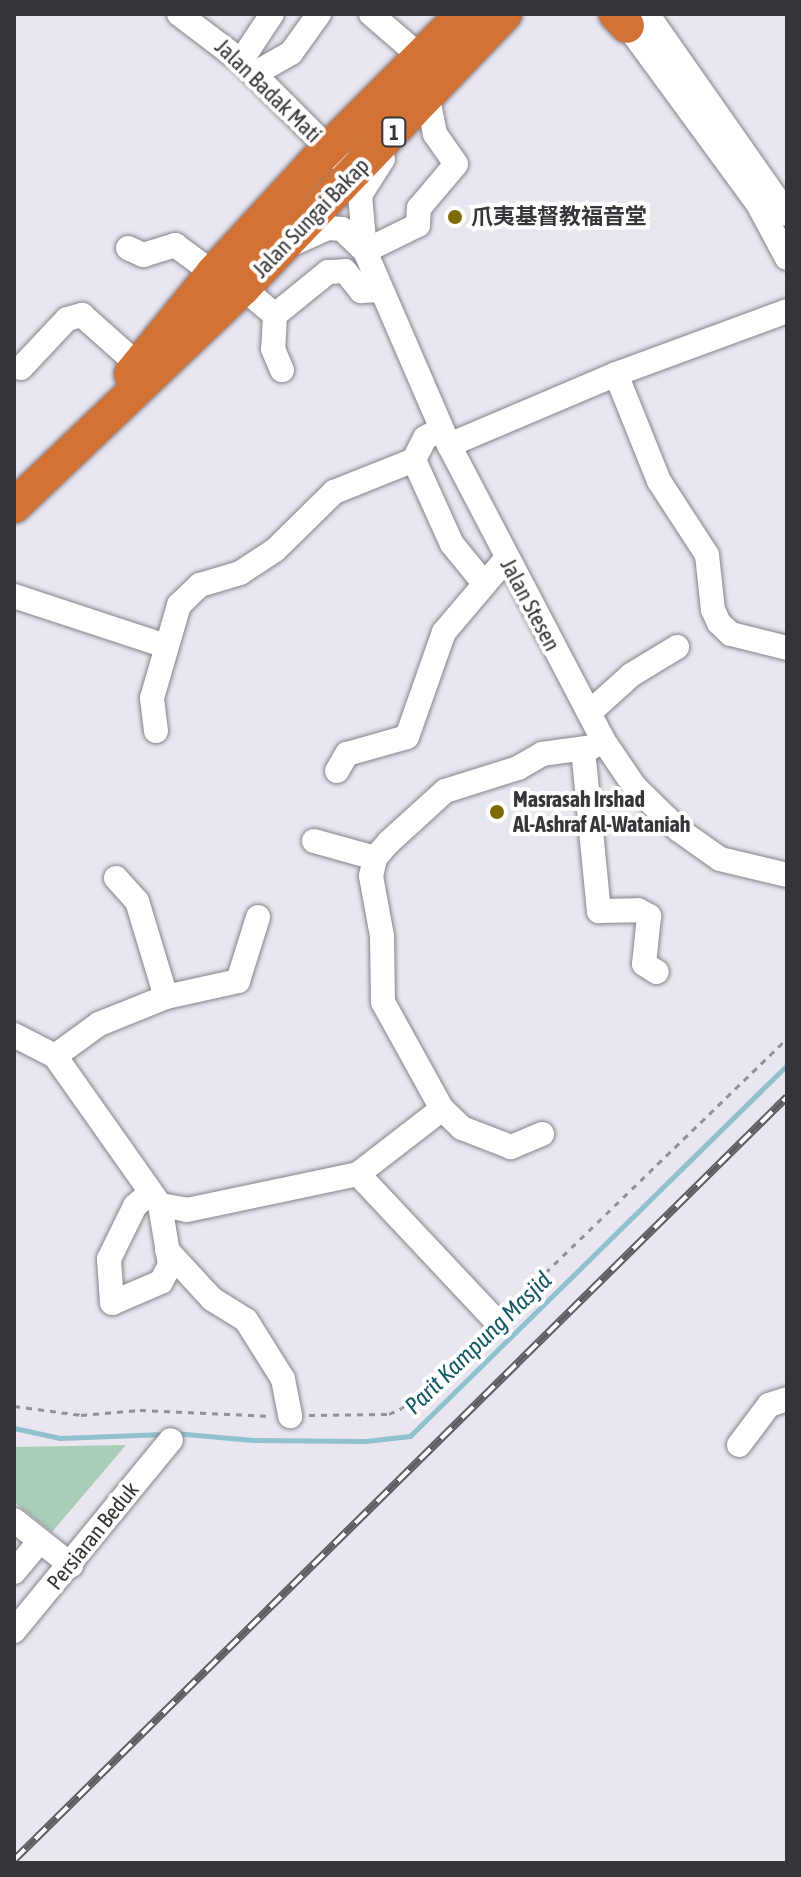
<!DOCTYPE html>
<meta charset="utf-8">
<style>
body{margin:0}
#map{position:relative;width:801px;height:1877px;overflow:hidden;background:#eae6f0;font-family:"Asap Condensed","Noto Sans SC",sans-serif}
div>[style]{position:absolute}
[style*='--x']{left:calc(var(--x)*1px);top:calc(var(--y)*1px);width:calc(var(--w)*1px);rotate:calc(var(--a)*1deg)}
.green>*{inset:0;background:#a9cdb7}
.stream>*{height:5px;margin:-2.5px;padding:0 2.5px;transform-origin:2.5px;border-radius:2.5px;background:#90c1ce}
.path>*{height:3px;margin-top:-1.5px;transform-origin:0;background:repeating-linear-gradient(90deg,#939097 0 6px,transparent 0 12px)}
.roads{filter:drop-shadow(0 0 2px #85828b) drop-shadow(0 0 2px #85828b)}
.minor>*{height:24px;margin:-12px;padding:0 12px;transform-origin:12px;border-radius:12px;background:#fff}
.highway>*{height:34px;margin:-17px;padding:0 17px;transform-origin:17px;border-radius:17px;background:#d27235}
.rail>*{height:8px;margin-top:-4px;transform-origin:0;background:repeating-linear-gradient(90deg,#fff 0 15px,#5e5d62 0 30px);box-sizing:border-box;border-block:2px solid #5e5d62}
.dots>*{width:22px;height:22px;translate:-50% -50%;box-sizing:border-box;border:4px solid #fff;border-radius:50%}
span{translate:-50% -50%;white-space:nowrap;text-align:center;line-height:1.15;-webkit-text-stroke:8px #fff;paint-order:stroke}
.shield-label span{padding:2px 6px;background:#fff;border:2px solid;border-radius:6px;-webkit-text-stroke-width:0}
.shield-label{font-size:20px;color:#363539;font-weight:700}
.street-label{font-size:22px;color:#363539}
.poi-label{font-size:22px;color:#363539;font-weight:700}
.left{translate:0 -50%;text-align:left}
.water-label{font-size:24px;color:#165967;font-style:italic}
.frame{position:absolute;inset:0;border:16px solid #363539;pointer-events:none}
</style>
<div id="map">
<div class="green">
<i style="clip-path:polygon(126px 1445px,52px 1532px,14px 1502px,14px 1447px)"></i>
</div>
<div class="stream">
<i style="--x:14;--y:1428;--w:47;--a:12.3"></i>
<i style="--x:60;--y:1438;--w:104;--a:-2.2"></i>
<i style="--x:174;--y:1433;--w:79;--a:5.1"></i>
<i style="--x:253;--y:1440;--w:113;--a:0.5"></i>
<i style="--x:366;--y:1441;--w:44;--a:-6.5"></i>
<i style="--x:410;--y:1436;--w:529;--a:-44.54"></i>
</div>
<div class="path">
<i style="--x:511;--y:1306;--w:384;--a:-44.1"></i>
<i style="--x:14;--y:1406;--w:68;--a:7.7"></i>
<i style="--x:81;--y:1415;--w:59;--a:-4.8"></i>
<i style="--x:140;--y:1410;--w:130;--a:2.6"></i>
<i style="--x:309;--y:1415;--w:80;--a:-0.7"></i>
<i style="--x:389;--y:1414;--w:14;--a:-25"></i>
<i style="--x:402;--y:1408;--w:110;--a:-43.2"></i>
</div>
<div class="roads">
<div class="minor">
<i style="--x:179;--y:14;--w:78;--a:37.2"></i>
<i style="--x:241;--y:61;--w:137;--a:45"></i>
<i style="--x:371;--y:14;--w:66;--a:40.7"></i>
<i style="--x:619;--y:14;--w:235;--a:53.8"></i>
<i style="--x:758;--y:204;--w:61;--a:61.8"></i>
<i style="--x:647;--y:14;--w:244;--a:55"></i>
<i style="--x:241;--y:61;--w:56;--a:-56.6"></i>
<i style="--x:254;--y:74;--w:43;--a:-29.6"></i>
<i style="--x:291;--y:53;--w:48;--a:-54.3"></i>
<i style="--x:383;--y:159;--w:43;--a:122.6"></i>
<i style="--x:360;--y:195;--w:56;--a:84.9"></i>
<i style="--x:365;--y:251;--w:211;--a:66.6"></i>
<i style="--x:449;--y:445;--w:333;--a:62.4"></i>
<i style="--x:603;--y:740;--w:57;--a:55.8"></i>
<i style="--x:635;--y:787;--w:62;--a:44.3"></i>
<i style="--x:679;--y:830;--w:50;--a:35.3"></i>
<i style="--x:720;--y:859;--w:69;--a:13.4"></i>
<i style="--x:292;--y:244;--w:39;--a:-24"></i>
<i style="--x:328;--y:228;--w:14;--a:4"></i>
<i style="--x:342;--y:229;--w:32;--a:44"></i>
<i style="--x:128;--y:248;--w:17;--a:25"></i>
<i style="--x:143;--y:255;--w:34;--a:-17"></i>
<i style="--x:175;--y:245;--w:47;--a:36.4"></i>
<i style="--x:365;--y:251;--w:59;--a:-26.1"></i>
<i style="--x:418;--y:225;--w:17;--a:-87"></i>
<i style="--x:419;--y:208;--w:57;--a:-49.9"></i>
<i style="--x:456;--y:164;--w:37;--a:-125"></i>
<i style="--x:435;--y:134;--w:38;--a:-101"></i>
<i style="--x:243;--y:288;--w:42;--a:40.2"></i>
<i style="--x:275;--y:315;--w:34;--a:93"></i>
<i style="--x:273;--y:349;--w:23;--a:67"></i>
<i style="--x:275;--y:315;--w:68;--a:-39.1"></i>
<i style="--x:328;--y:272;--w:17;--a:-3"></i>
<i style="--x:345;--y:271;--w:26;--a:51"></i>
<i style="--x:361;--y:291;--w:20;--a:-3"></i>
<i style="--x:21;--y:368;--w:67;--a:-46.8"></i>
<i style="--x:67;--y:319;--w:16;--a:-15"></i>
<i style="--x:82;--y:315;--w:74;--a:41.7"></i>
<i style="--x:616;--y:374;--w:115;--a:68.1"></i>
<i style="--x:659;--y:481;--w:88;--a:57"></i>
<i style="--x:707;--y:555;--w:55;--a:83.8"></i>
<i style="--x:713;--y:610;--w:14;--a:65"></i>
<i style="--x:719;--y:623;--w:16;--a:43"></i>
<i style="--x:731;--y:634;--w:58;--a:14"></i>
<i style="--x:441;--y:429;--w:18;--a:151"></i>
<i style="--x:425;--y:438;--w:25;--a:117"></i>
<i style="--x:414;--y:460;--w:92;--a:65.7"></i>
<i style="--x:452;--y:544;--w:49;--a:50.8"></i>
<i style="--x:449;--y:445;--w:181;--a:-23"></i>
<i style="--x:616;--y:374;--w:182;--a:-20.2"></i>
<i style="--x:14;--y:596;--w:157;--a:18.2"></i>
<i style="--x:589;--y:713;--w:57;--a:-42.1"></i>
<i style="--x:631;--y:675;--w:54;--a:-31.3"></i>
<i style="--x:156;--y:731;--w:33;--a:-97"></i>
<i style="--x:152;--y:698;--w:97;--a:-73.8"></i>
<i style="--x:179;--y:605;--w:29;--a:-44"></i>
<i style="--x:200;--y:585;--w:42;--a:-16.7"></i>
<i style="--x:240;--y:573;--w:42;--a:-33.3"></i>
<i style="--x:275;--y:550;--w:83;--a:-44.5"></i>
<i style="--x:334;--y:492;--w:86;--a:-21.8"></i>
<i style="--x:583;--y:749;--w:163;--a:84.4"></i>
<i style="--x:599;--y:911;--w:39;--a:-1"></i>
<i style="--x:638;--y:910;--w:13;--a:29"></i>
<i style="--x:649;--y:916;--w:48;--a:95.9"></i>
<i style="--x:644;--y:964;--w:15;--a:32"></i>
<i style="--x:337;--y:771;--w:20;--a:-60"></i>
<i style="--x:347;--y:754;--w:62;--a:-15.8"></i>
<i style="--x:407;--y:737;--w:111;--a:-70.6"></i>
<i style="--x:444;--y:632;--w:94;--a:-49.7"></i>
<i style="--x:314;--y:841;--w:63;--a:15.6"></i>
<i style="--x:116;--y:878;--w:31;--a:48"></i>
<i style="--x:137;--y:901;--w:100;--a:73.2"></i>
<i style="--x:14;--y:1035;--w:46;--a:27.1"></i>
<i style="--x:55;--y:1056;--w:182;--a:54.8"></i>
<i style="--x:160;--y:1205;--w:61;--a:80.5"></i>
<i style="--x:170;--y:1265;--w:19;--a:118"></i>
<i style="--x:161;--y:1282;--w:53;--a:156.8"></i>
<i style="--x:112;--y:1303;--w:44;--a:-93.9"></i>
<i style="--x:109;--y:1259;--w:59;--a:-63.9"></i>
<i style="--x:135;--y:1206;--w:18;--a:-41"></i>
<i style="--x:55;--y:1056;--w:54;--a:-36"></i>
<i style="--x:99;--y:1024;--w:72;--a:-21.9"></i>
<i style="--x:166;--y:997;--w:74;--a:-12.5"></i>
<i style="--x:238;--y:981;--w:67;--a:-72.6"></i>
<i style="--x:542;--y:1134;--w:34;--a:157"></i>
<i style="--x:511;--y:1147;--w:53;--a:-158.8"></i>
<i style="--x:462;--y:1128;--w:28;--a:-136"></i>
<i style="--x:442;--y:1109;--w:122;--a:-118.9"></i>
<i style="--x:383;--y:1002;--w:66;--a:-90.9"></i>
<i style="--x:382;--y:936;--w:61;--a:-100.4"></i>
<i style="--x:371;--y:876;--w:18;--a:-77"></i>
<i style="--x:375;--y:858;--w:21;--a:-49"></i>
<i style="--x:389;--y:842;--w:76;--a:-42.3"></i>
<i style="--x:445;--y:791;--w:77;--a:-17.5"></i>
<i style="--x:518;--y:768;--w:28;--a:-30"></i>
<i style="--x:542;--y:754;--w:50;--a:-8"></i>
<i style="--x:592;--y:747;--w:13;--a:-32"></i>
<i style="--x:358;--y:1174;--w:200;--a:46.8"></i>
<i style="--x:160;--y:1205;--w:27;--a:10"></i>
<i style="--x:187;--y:1210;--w:175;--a:-11.9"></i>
<i style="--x:358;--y:1174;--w:106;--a:-37.7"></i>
<i style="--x:167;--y:1250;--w:67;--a:47.4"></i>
<i style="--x:212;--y:1299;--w:40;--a:32"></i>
<i style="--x:246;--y:1320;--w:70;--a:57.9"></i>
<i style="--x:283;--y:1379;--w:38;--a:79"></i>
<i style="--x:739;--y:1445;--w:50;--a:-53.1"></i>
<i style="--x:769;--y:1405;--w:19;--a:-18"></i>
<i style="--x:14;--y:1520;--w:73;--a:38.3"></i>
<i style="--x:14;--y:1572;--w:40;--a:-50"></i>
<i style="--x:14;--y:1631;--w:247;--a:-50.6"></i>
</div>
<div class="highway">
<i style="--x:616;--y:14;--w:16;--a:47"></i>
<i style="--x:131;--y:374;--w:130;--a:-50.9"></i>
<i style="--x:213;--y:273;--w:151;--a:-47.4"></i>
<i style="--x:315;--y:162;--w:209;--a:-45"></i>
<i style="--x:14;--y:506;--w:316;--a:-43.6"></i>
<i style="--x:243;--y:288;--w:379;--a:-46.3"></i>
</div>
</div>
<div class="rail">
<i style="--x:14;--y:1860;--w:1086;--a:-44.63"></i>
</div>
<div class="dots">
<i style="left:455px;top:217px;background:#7e6a02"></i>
<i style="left:497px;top:812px;background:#7e6a02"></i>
</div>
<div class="shield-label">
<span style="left:394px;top:132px">1</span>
</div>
<div class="street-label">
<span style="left:268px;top:91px;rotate:44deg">Jalan Badak Mati</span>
<span style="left:311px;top:218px;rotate:-46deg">Jalan Sungai Bakap</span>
<span style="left:530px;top:605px;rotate:62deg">Jalan Stesen</span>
<span style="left:93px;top:1536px;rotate:-51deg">Persiaran Beduk</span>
</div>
<div class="poi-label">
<span class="left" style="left:471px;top:217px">爪夷基督教福音堂</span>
<span class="left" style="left:513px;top:812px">Masrasah Irshad<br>Al-Ashraf Al-Wataniah</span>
</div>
<div class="water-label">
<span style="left:478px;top:1343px;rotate:-44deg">Parit Kampung Masjid</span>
</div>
<div class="frame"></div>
</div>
